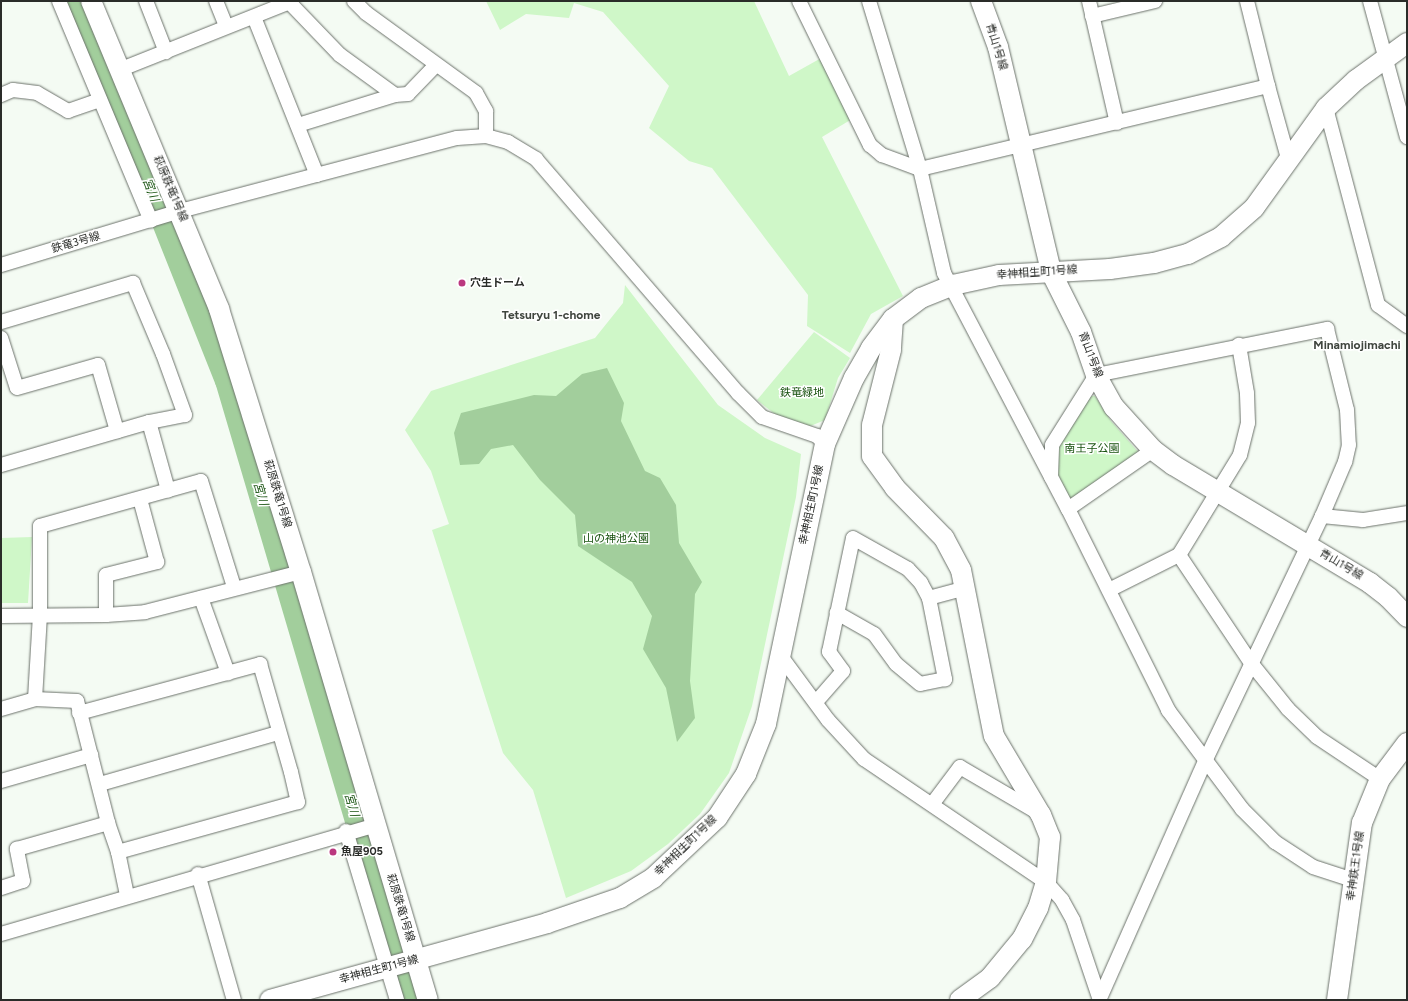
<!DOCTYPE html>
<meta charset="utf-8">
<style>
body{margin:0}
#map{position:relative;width:1408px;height:1001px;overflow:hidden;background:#f4fbf3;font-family:Figtree,"Noto Sans JP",sans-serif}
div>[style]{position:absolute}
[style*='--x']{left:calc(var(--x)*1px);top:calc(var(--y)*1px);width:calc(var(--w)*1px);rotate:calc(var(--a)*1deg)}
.green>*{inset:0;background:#cff7c8}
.water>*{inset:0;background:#a2ce9c}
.river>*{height:23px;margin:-11.5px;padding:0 11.5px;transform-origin:11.5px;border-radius:11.5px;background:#a2ce9c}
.roads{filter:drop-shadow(0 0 1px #6c726b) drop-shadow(0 0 1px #6c726b)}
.street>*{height:14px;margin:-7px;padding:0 7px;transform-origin:7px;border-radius:7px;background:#fff}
.secondary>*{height:20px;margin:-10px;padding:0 10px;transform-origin:10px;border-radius:10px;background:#fff}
.dots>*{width:11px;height:11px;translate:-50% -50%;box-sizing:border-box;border:2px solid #fff;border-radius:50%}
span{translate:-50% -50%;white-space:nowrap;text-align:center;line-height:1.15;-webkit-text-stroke:3px #fff;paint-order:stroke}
.street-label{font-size:11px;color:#2a2c29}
.poi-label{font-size:11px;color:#2a2c29;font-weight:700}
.left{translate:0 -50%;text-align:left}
.park-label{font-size:11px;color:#17510e}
.water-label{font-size:12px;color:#1c5514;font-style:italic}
.neighbourhood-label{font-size:12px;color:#40463f;font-weight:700}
.frame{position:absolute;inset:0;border:2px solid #2a2c29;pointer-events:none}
</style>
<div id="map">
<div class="green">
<i style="clip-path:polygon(486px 1px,754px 1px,789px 76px,823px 57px,852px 119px,822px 137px,903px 296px,871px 314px,850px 353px,807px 326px,808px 295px,712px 168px,689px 161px,649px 128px,669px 86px,603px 12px,574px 3px,569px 18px,526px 14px,500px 30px)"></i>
<i style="clip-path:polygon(625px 285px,718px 405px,765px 438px,801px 454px,796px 497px,752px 706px,729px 773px,700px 814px,668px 844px,631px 871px,566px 898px,533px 790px,503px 753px,432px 530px,449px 524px,431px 471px,405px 430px,431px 391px,595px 338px,623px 303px)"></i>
<i style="clip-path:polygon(814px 332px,850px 358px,838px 378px,825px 420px,808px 427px,776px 415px,757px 400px)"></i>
<i style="clip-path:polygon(1089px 396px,1095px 396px,1111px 421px,1140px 454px,1070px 500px,1059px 481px,1057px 465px,1058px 445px)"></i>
<i style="clip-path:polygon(32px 537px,28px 603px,1px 603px,1px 538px)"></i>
</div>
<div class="water">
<i style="clip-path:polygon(607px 368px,624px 403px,621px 421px,645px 471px,660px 478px,676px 505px,679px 543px,702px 582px,695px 594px,690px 681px,695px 718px,677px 742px,666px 688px,643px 649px,652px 616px,632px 582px,578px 546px,575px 515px,540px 480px,513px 445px,491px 449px,479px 464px,460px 465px,454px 433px,461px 413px,534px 395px,556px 396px,582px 374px)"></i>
</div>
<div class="river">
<i style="--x:75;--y:1;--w:408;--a:68.3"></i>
<i style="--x:226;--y:380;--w:646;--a:73.56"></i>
</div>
<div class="roads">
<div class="street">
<i style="--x:59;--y:1;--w:238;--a:67.3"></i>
<i style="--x:146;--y:1;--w:55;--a:68.6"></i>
<i style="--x:216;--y:1;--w:27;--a:68"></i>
<i style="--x:288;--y:1;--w:75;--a:46.1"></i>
<i style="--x:340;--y:55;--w:68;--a:36"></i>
<i style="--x:395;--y:95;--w:102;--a:162.8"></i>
<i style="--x:354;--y:1;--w:17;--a:45"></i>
<i style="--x:366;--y:13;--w:136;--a:36"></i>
<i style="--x:476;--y:93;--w:21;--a:61"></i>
<i style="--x:486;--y:111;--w:25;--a:90"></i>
<i style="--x:799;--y:1;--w:161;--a:63.8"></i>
<i style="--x:870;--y:145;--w:16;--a:40"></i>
<i style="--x:882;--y:155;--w:40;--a:20.2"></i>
<i style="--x:920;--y:169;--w:358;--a:-13.4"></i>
<i style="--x:1268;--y:86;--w:75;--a:74.5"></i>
<i style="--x:869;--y:1;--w:176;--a:73.1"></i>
<i style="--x:920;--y:169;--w:107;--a:77"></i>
<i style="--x:944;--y:273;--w:267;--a:62.3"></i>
<i style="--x:1068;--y:509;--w:225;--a:63.5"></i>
<i style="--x:1168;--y:710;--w:124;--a:53.2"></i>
<i style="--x:1242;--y:809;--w:47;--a:45"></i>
<i style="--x:1275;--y:842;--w:45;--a:33.3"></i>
<i style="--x:1313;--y:867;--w:42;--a:18"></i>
<i style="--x:1089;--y:1;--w:125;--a:77.1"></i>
<i style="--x:1247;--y:1;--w:88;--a:76.1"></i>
<i style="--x:1370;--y:1;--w:141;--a:74.8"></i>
<i style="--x:1092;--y:16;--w:65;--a:-13.4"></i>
<i style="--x:254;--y:17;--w:170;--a:68.3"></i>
<i style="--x:119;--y:70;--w:186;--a:-21.7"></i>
<i style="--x:1;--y:95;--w:13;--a:-23"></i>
<i style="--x:13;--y:90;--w:24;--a:7"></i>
<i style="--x:37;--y:93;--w:36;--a:30"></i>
<i style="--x:68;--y:111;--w:34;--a:-19"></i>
<i style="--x:395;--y:95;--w:13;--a:-4"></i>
<i style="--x:408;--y:94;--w:40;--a:-46"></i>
<i style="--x:1326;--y:108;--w:204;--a:75.2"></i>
<i style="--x:1378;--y:305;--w:36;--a:36"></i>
<i style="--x:1;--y:265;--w:187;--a:-16.8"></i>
<i style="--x:180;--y:211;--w:286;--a:-14.8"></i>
<i style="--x:457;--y:138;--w:29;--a:-4"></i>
<i style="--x:486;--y:136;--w:23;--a:15"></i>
<i style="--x:508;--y:142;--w:33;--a:31"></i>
<i style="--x:536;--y:159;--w:309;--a:49.2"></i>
<i style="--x:738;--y:393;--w:34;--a:45"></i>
<i style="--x:762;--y:417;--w:58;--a:19.1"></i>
<i style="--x:817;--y:436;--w:11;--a:45"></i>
<i style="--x:1;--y:322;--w:138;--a:-16.5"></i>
<i style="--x:133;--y:283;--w:77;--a:67.1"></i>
<i style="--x:163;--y:354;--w:65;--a:70.2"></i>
<i style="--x:185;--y:415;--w:37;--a:169"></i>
<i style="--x:149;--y:422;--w:154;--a:163.8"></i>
<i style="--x:1;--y:338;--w:52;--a:72.3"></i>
<i style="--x:17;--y:388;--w:84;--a:-15.9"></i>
<i style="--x:98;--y:365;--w:69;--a:73.9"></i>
<i style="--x:149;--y:422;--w:71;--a:74.4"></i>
<i style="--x:1051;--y:477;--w:32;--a:-88"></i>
<i style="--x:1052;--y:445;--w:83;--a:-57.8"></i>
<i style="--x:1096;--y:375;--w:236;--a:-11.3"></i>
<i style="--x:1327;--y:329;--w:83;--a:76.1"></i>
<i style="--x:1347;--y:410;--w:35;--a:87"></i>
<i style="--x:1349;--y:445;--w:17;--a:103"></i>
<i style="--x:1345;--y:462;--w:59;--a:113.1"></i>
<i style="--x:1322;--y:516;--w:269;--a:115.5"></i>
<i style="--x:1206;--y:759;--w:261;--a:113.9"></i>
<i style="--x:1068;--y:509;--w:103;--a:-34.8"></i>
<i style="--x:1322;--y:516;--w:41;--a:5.6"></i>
<i style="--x:1363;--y:520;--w:45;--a:-9"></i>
<i style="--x:1179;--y:555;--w:130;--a:56.3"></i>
<i style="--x:1251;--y:663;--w:59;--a:51.2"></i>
<i style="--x:1288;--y:709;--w:40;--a:44"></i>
<i style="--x:1317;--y:737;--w:76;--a:33.7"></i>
<i style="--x:1109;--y:590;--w:78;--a:-26.6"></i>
<i style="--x:1179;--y:555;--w:117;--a:-58.6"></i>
<i style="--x:1240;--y:455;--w:33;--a:-76"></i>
<i style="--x:1248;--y:423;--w:30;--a:-92"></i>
<i style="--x:1247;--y:393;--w:49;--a:-99.5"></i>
<i style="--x:201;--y:598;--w:80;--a:70.2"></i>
<i style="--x:929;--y:598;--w:38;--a:-15"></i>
<i style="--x:106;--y:615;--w:40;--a:-90"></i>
<i style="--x:106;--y:575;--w:53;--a:-14.3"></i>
<i style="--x:157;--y:562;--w:65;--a:-105.1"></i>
<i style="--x:1;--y:616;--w:105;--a:-0.5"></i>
<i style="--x:106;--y:615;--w:39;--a:-4"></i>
<i style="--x:145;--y:612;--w:161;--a:-14.4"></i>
<i style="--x:780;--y:655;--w:81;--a:53.6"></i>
<i style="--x:828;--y:720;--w:53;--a:47.3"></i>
<i style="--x:864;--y:759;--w:220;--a:34.1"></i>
<i style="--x:1046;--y:882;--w:24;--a:48"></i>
<i style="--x:1062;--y:900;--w:23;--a:61"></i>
<i style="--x:1073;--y:920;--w:84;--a:71.4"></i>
<i style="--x:35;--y:699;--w:83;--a:-86.6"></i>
<i style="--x:40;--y:616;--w:90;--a:-90"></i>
<i style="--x:40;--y:526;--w:167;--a:-15.6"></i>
<i style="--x:201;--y:481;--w:111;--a:72.7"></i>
<i style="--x:816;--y:702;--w:41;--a:-48.9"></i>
<i style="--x:843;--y:671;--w:24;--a:-126"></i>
<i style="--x:829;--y:652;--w:116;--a:-78.1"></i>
<i style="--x:853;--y:538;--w:63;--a:29.4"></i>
<i style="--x:908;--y:569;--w:19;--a:47"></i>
<i style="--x:921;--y:583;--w:17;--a:62"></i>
<i style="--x:929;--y:598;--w:83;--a:78.8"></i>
<i style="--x:945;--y:679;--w:25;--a:169"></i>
<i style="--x:920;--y:684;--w:31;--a:-140"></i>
<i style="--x:896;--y:664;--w:37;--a:-126"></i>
<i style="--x:874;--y:634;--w:43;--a:-150.4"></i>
<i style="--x:1;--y:709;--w:35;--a:-16"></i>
<i style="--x:35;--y:699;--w:42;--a:2.7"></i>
<i style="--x:77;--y:701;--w:126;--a:75.7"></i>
<i style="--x:108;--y:823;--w:31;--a:71"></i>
<i style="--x:118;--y:852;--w:44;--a:78.2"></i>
<i style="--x:79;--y:713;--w:188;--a:-15.1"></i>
<i style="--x:260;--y:664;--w:112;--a:74"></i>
<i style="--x:291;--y:772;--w:31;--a:77"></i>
<i style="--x:298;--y:802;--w:187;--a:164.5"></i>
<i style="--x:1;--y:781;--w:94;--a:-16.1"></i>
<i style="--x:100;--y:784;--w:185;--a:-16"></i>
<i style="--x:933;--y:803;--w:45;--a:-53.1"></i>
<i style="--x:960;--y:767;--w:93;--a:30.4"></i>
<i style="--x:346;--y:831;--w:177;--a:73.2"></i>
<i style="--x:198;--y:874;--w:131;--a:74.1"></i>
<i style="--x:1;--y:888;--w:23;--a:-18"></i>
<i style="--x:23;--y:881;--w:33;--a:-101"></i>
<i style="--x:17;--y:849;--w:95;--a:-15.9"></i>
<i style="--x:1;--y:934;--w:390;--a:-16.2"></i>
</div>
<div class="secondary">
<i style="--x:91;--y:1;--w:334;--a:67.4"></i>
<i style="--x:219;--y:309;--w:275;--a:72.7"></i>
<i style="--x:301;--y:572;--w:446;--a:73.5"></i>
<i style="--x:981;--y:1;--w:49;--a:69.7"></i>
<i style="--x:998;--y:47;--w:231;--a:76.7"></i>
<i style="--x:1051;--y:272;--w:67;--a:63.4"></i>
<i style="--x:1081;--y:332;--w:46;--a:70.8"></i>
<i style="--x:1096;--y:375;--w:37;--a:61"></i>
<i style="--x:1114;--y:407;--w:58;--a:47.8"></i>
<i style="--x:1153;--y:450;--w:25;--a:37"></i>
<i style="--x:1173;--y:465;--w:230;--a:30.9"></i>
<i style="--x:1370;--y:583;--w:23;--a:38"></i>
<i style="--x:1388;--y:597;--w:28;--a:46"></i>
<i style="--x:893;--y:319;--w:31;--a:94"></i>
<i style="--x:891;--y:350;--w:77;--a:104.2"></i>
<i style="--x:872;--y:425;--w:31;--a:90"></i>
<i style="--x:872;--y:456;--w:39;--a:54"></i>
<i style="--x:895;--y:488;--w:70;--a:45.6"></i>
<i style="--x:944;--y:538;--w:36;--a:62"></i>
<i style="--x:961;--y:570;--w:169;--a:78.8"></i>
<i style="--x:994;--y:736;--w:92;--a:59.3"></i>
<i style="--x:1041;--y:815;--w:24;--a:68"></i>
<i style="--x:1050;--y:837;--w:45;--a:95.1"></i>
<i style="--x:1046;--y:882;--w:27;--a:107"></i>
<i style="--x:1038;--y:908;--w:35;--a:117"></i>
<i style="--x:1022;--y:939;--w:50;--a:129.4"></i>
<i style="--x:990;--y:978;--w:37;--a:144"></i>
<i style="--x:270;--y:1000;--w:288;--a:-15.5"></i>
<i style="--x:547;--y:923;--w:77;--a:-18.9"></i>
<i style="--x:620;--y:898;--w:39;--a:-31"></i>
<i style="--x:653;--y:878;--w:88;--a:-43.2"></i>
<i style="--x:717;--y:818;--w:53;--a:-56.6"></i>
<i style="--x:746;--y:774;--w:54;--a:-68.2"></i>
<i style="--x:766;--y:724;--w:286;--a:-78.1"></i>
<i style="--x:825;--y:444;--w:72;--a:-66.3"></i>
<i style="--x:854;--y:378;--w:34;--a:-60"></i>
<i style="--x:871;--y:348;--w:36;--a:-53"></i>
<i style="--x:893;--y:319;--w:35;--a:-37"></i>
<i style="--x:921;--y:298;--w:35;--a:-22"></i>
<i style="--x:953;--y:285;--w:47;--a:-12.3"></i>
<i style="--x:999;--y:275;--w:111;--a:-3.1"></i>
<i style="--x:1110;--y:269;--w:44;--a:-7.8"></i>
<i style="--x:1154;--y:263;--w:35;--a:-15"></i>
<i style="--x:1188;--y:254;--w:37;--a:-27"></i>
<i style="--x:1221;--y:237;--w:44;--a:-41.3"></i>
<i style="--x:1254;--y:208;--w:123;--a:-54.2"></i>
<i style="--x:1326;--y:108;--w:41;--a:-43"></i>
<i style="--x:1356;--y:80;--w:63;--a:-36"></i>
<i style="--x:1337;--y:1000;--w:179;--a:-82"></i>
<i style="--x:1362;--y:823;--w:48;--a:-67.8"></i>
<i style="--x:1380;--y:779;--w:45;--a:-53.1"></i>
</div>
</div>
<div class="dots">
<i style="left:462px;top:283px;background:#bb387f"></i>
<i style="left:333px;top:852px;background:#bb387f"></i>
</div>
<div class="street-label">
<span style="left:996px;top:47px;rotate:73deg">青山1号線</span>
<span style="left:170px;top:189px;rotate:67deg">萩原鉄竜1号線</span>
<span style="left:76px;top:243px;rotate:-16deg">鉄竜3号線</span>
<span style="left:1037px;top:273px;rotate:-4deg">幸神相生町1号線</span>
<span style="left:1090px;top:355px;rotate:69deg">青山1号線</span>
<span style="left:277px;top:494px;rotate:73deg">萩原鉄竜1号線</span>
<span style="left:812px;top:505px;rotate:-78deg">幸神相生町1号線</span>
<span style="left:1341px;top:565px;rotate:31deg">青山1号線</span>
<span style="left:686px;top:846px;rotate:-44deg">幸神相生町1号線</span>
<span style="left:1356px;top:866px;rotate:-82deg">幸神鉄王1号線</span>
<span style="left:400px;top:908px;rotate:73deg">萩原鉄竜1号線</span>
<span style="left:379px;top:970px;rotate:-15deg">幸神相生町1号線</span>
</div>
<div class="poi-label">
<span class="left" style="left:470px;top:283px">穴生ドーム</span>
<span class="left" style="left:341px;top:852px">魚屋905</span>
</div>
<div class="park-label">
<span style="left:802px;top:393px">鉄竜緑地</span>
<span style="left:1092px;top:449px">南王子公園</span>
<span style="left:616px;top:539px">山の神池公園</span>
</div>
<div class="water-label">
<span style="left:150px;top:190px;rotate:68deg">宮川</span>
<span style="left:260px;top:494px;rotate:74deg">宮川</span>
<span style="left:351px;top:805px;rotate:74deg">宮川</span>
</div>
<div class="neighbourhood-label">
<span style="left:551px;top:316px">Tetsuryu 1-chome</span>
<span style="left:1357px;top:346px">Minamiojimachi</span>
</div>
<div class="frame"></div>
</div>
